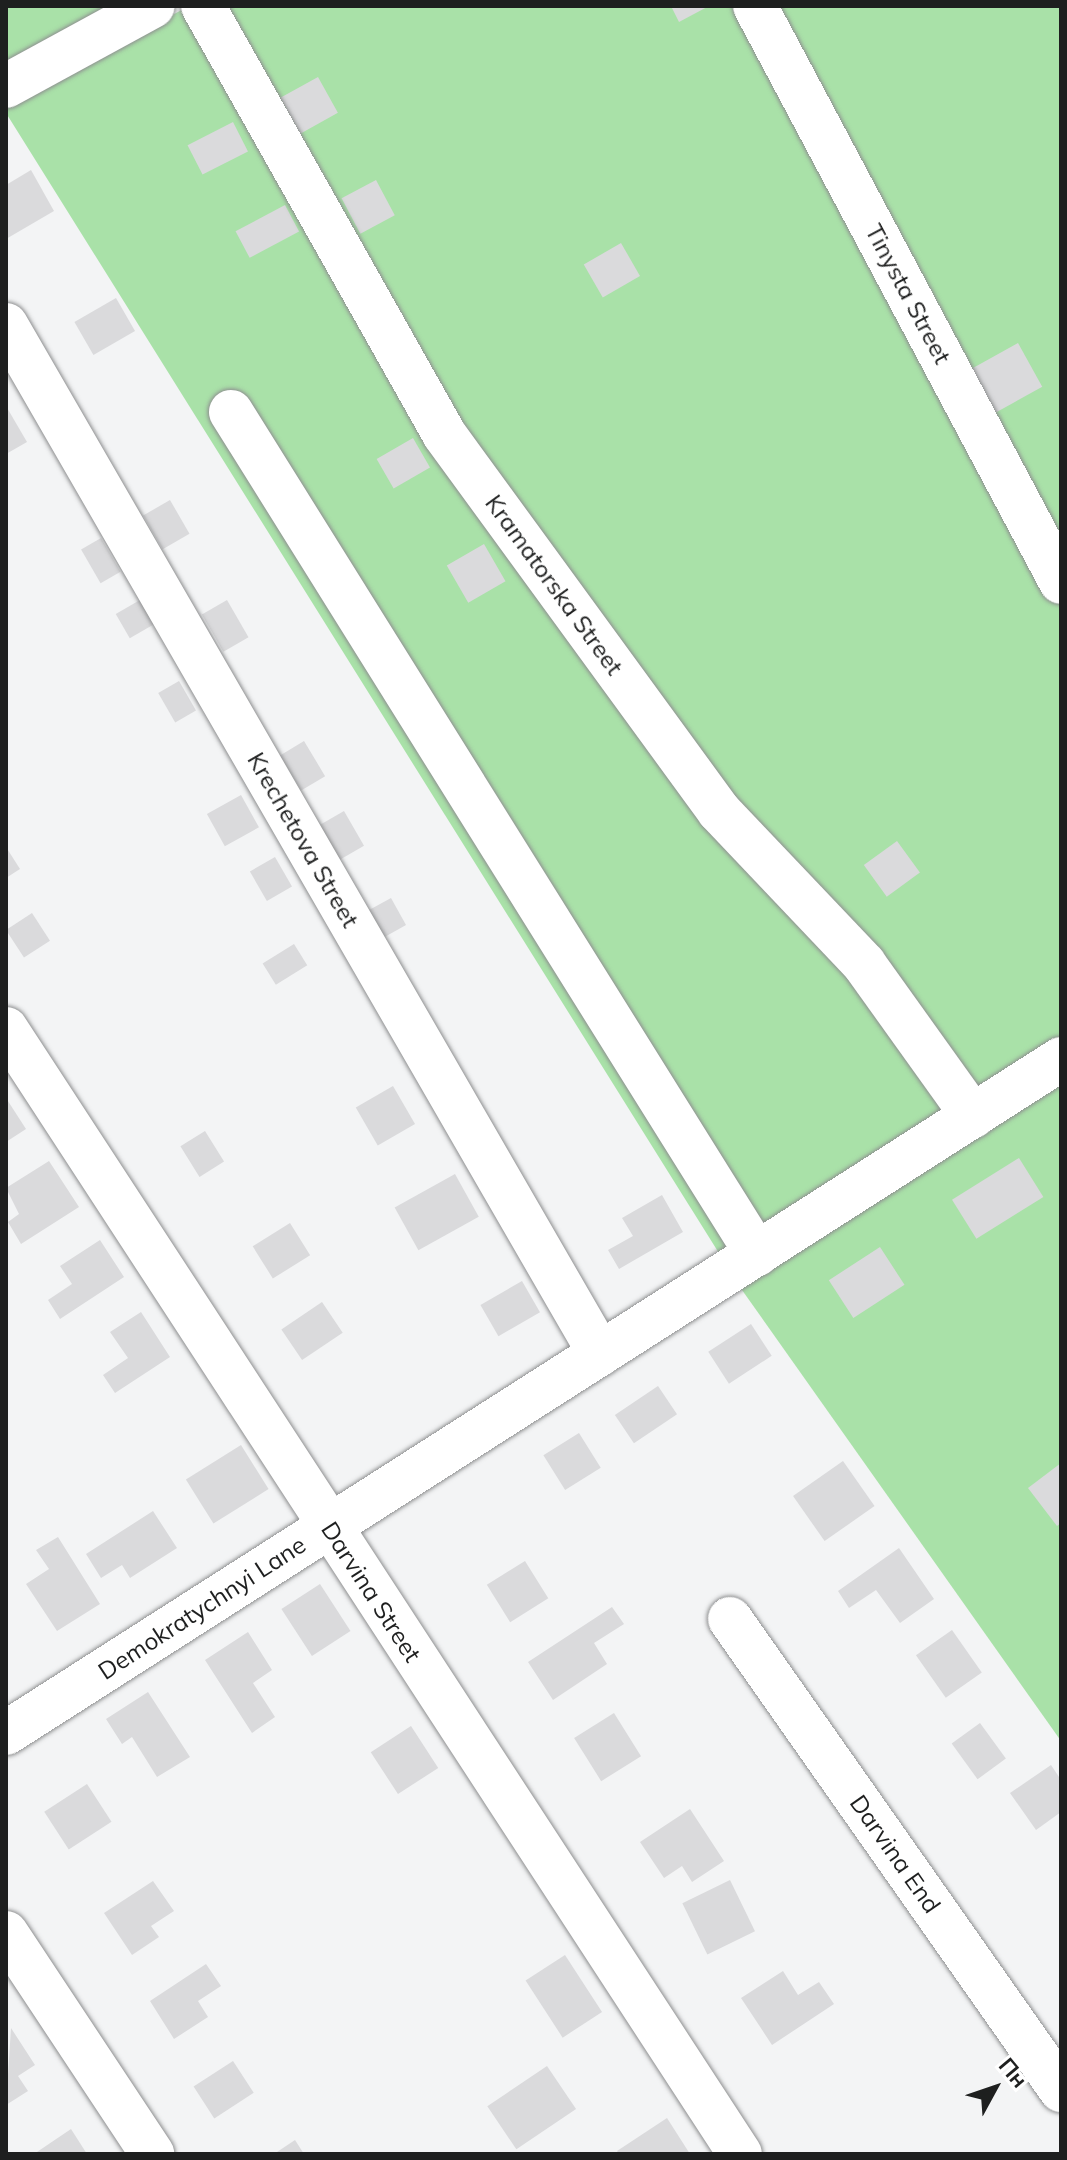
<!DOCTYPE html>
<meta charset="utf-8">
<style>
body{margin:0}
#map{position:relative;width:1067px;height:2160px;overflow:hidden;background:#f3f4f5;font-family:Mulish,sans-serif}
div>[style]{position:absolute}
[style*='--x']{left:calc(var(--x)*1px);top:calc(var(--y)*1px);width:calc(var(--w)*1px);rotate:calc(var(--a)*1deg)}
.green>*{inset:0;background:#a9e1a8}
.building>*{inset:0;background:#dadadc;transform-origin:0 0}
.roads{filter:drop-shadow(0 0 2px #8e8f90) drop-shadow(0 0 2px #8e8f90)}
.minor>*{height:44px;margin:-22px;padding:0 22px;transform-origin:22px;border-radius:22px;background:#fff}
span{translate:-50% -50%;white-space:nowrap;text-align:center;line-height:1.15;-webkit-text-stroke:6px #fff;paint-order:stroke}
.street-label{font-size:24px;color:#1e1f1f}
.frame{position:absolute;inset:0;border:8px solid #1e1f1f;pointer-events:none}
.north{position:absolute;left:955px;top:2048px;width:80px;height:80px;-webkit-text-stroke:6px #fff;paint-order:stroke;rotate:50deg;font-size:22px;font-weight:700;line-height:32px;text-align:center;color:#1e1f1f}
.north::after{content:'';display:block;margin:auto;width:28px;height:36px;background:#1e1f1f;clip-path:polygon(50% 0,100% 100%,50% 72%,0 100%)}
</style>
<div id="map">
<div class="green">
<i style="clip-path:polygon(6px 6px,124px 6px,6px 70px)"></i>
<i style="clip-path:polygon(189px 6px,1061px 6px,1061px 1741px,742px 1290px,6px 113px,6px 105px)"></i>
</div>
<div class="building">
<i style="clip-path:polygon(671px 6px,709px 6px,679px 22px)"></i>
<i style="left:318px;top:77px;width:41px;height:43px;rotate:61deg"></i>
<i style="left:233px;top:122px;width:33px;height:51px;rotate:63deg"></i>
<i style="clip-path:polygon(31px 170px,54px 211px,6px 239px,6px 185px)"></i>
<i style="left:376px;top:180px;width:40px;height:39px;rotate:62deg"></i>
<i style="left:285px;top:205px;width:30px;height:56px;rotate:62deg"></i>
<i style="left:621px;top:243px;width:38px;height:43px;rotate:60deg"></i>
<i style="left:116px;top:298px;width:38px;height:48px;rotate:60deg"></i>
<i style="left:1018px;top:343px;width:50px;height:53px;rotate:61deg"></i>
<i style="clip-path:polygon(6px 406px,27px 442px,6px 454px)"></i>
<i style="left:413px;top:438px;width:34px;height:42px;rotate:60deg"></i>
<i style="left:170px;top:500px;width:39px;height:31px;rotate:60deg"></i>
<i style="left:101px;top:538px;width:39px;height:23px;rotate:60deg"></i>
<i style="left:484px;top:544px;width:43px;height:43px;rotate:60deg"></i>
<i style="left:140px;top:600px;width:28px;height:28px;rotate:60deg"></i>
<i style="left:227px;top:600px;width:43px;height:29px;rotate:60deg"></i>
<i style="left:179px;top:681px;width:34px;height:24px;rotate:60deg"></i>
<i style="left:304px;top:741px;width:41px;height:28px;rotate:59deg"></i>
<i style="left:241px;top:795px;width:37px;height:39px;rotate:61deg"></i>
<i style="left:344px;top:811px;width:40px;height:32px;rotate:60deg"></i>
<i style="left:897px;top:841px;width:39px;height:41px;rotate:54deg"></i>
<i style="clip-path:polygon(6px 847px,20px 869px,6px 878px)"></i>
<i style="left:275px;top:857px;width:34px;height:29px;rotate:60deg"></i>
<i style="left:391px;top:898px;width:31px;height:25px;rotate:61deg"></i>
<i style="left:32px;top:913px;width:33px;height:31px;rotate:57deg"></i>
<i style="left:294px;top:944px;width:25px;height:37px;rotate:58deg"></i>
<i style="left:393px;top:1086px;width:44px;height:43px;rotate:60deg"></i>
<i style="clip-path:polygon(6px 1098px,26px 1129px,6px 1142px)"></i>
<i style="left:205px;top:1131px;width:36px;height:29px;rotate:58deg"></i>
<i style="left:1019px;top:1158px;width:46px;height:79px;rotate:58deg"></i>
<i style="clip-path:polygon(49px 1161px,79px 1207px,21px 1244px,8px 1222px,19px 1214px,6px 1188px)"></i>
<i style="left:455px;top:1174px;width:49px;height:69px;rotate:61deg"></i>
<i style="clip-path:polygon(662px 1195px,683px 1232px,619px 1269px,608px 1250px,633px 1236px,622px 1218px)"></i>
<i style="left:290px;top:1223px;width:38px;height:44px;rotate:58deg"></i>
<i style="clip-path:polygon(100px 1240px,124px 1277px,60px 1319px,48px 1300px,72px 1284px,60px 1266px)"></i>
<i style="left:880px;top:1247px;width:45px;height:61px;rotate:57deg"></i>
<i style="left:522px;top:1281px;width:36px;height:48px;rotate:60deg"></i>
<i style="left:322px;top:1302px;width:37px;height:49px;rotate:56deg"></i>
<i style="clip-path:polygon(141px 1312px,170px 1357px,115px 1393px,103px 1375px,128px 1358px,110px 1332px)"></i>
<i style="left:751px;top:1324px;width:38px;height:51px;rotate:57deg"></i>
<i style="left:658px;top:1386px;width:34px;height:52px;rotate:56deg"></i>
<i style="left:579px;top:1433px;width:41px;height:42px;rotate:58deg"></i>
<i style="left:241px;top:1445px;width:52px;height:65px;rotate:58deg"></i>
<i style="left:843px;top:1461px;width:55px;height:61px;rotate:55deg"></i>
<i style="clip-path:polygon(1061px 1463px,1061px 1523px,1057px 1526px,1028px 1488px)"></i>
<i style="clip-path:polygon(153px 1511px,177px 1548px,130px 1578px,122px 1565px,101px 1578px,86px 1554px)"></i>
<i style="clip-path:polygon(58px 1537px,100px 1604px,57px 1631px,26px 1584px,49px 1569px,36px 1550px)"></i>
<i style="clip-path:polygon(899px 1548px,934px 1599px,900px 1623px,876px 1590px,849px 1608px,838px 1591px)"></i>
<i style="left:525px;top:1561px;width:44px;height:45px;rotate:58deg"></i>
<i style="left:320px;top:1584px;width:56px;height:46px;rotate:57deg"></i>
<i style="clip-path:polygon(612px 1607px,624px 1624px,594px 1643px,607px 1664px,553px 1700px,528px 1662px)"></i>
<i style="left:952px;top:1630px;width:52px;height:44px;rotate:55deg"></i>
<i style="clip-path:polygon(248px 1632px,272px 1670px,253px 1683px,275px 1717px,252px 1733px,205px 1660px)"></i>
<i style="clip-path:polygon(148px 1692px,190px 1757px,157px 1777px,132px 1737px,122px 1744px,106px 1719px)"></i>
<i style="left:614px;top:1713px;width:51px;height:47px;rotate:58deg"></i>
<i style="left:980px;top:1723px;width:44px;height:35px;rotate:54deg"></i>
<i style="left:411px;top:1726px;width:50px;height:48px;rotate:57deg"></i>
<i style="clip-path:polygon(1051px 1765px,1061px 1780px,1061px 1812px,1036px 1830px,1010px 1793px)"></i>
<i style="left:87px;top:1784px;width:45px;height:51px;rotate:57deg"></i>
<i style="clip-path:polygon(690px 1809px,724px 1861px,692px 1882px,682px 1866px,664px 1878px,640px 1842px)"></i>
<i style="left:730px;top:1880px;width:57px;height:53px;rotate:64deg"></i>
<i style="clip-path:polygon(153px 1881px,174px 1911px,151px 1926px,159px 1937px,132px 1955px,104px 1913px)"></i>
<i style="left:565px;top:1955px;width:68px;height:47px;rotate:57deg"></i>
<i style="clip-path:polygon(206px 1964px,221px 1986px,198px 2001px,208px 2017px,174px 2039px,150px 2001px)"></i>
<i style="clip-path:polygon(783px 1971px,798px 1995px,819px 1982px,834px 2004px,772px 2045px,741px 1998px)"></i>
<i style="clip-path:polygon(11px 2028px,35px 2065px,18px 2076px,28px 2091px,6px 2105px)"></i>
<i style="left:233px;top:2061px;width:38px;height:47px;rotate:57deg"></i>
<i style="left:547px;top:2066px;width:52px;height:72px;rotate:56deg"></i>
<i style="clip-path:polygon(667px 2118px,690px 2154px,619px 2154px,617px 2151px)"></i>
<i style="clip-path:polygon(71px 2129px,87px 2154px,34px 2154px)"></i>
<i style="clip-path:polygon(295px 2140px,304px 2154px,274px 2154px)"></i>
</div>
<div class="roads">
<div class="minor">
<i style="--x:203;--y:6;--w:491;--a:60.6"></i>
<i style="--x:444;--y:434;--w:467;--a:53.9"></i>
<i style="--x:719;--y:811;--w:211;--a:46.5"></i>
<i style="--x:864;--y:964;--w:187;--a:54.4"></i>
<i style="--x:755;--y:6;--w:652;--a:62.02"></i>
<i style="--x:6;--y:86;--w:167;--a:-28.6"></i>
<i style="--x:6;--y:325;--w:1188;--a:60"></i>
<i style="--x:231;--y:412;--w:993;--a:58.01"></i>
<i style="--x:6;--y:1029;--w:1343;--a:56.88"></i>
<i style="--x:730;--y:1619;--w:576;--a:54.9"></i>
<i style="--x:6;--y:1733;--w:1252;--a:-32.57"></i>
<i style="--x:6;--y:1933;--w:265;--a:56.5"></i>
</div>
</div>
<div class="street-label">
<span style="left:908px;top:294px;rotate:62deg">Tinysta Street</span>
<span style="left:554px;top:585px;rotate:54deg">Kramatorska Street</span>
<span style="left:303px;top:840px;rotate:60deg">Krechetova Street</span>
<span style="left:371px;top:1592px;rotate:57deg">Darvina Street</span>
<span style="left:202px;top:1608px;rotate:-33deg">Demokratychnyi Lane</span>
<span style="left:895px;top:1854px;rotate:55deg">Darvina End</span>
</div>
<div class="frame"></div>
<div class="north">Пн</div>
</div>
